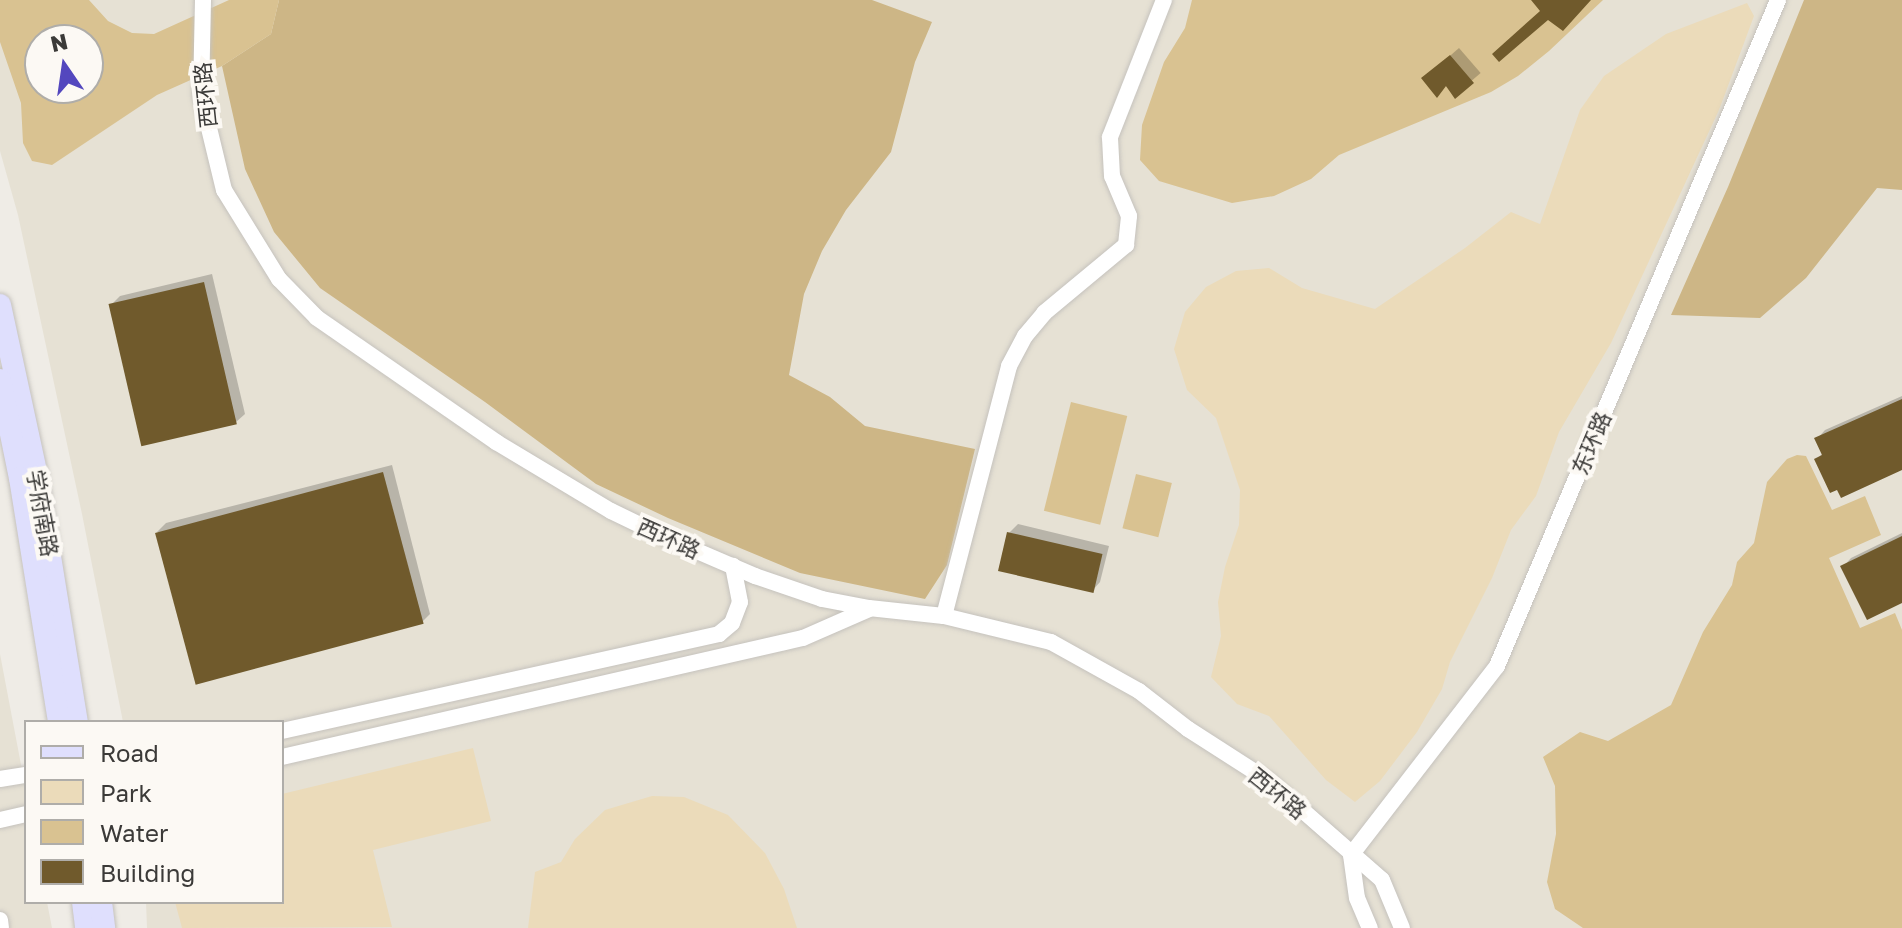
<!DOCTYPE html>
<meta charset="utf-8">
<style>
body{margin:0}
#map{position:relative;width:1902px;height:928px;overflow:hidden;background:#efece6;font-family:"Golos Text","Noto Sans SC",sans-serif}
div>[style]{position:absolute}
.built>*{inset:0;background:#e6e1d4}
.green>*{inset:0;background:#ebdbba}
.forest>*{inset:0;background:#cdb686}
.water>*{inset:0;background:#d9c291;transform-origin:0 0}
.shadow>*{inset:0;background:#0003;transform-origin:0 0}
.building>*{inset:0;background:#705a2c;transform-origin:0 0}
.roads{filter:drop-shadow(0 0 2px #c5c2bd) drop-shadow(0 0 2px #c5c2bd)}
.minor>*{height:16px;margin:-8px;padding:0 8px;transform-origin:8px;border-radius:8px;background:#fff}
.secondary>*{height:22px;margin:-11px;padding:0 11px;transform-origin:11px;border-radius:11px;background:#dfdffd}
span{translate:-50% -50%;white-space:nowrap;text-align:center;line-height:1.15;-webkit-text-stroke:8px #fcf9f4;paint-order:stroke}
.street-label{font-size:22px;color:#3b3a38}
.legend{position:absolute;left:24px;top:720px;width:260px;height:184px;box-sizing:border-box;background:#fcf9f4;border:2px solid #afada9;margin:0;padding:10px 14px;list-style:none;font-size:24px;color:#3b3a38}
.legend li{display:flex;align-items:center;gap:16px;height:40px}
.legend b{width:40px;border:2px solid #afada9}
.north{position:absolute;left:24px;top:24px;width:80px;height:80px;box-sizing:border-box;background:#fcf9f4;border:2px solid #afada9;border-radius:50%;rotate:347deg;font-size:22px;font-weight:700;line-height:32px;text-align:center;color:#3b3a38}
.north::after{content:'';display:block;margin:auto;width:28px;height:36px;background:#5347be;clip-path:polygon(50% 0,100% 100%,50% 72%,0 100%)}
</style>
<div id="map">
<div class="built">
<div style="clip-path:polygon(evenodd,0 0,1902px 0,1902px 928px,147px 928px,146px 902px,282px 902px,282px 722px,123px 722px,82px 514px,18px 215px,0 151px,0 0,40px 40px,88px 40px,88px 88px,40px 88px,40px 40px)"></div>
<div style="clip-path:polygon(0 654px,26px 791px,26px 902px,47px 902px,52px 928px,0 928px)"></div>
</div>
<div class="green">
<div style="clip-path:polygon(1747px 3px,1754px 16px,1719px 110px,1611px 343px,1559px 432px,1536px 496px,1511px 530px,1492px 578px,1450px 662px,1442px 689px,1417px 732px,1380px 781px,1355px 802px,1326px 780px,1269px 716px,1237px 704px,1211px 677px,1221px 636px,1218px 602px,1225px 567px,1239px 525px,1240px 490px,1216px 418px,1187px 390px,1174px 349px,1185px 312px,1206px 287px,1236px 271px,1269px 268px,1302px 288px,1375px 309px,1465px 248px,1511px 212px,1540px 224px,1580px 110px,1604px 76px,1666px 34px)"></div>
<div style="clip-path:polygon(473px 748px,491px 821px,373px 850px,392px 927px,182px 928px,175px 902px,282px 902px,282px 794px)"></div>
<div style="clip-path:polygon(652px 796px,684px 797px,728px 815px,765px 853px,784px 889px,797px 928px,528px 928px,535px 872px,561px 862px,575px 839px,605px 810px)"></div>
</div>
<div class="forest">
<div style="clip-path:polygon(279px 0,872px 0,932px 22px,915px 62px,891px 152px,846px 210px,822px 251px,804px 294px,789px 375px,830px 397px,865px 426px,975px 449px,947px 565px,925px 599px,800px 573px,668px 518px,596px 484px,485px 402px,320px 288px,274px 232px,245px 169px,222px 66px,271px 34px)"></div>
<div style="clip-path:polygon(1804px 0,1902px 0,1902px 190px,1877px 188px,1806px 278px,1760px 318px,1671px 315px,1728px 187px)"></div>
</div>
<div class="water">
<div style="clip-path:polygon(evenodd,0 0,89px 0,108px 21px,132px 33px,154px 34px,229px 0,279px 0,271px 34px,222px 66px,157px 95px,52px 165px,32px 161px,23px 143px,21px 103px,0 42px,0 0,40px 40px,88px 40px,88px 88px,40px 88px,40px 40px)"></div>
<div style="clip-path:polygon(1192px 0,1603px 0,1549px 51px,1518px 76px,1491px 92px,1339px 155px,1311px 179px,1274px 196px,1232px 203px,1159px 181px,1140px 160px,1142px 125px,1164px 62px,1185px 28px)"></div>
<div style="left:1071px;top:402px;width:58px;height:112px;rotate:14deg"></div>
<div style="clip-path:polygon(1797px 455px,1806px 456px,1832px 510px,1865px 496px,1881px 535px,1829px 558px,1860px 628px,1895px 613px,1902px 630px,1902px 928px,1583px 928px,1555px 909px,1547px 882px,1556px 834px,1555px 786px,1543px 757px,1580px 732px,1608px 741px,1671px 705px,1703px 632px,1732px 585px,1737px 562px,1754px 543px,1767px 482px,1787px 459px)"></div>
<div style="left:1136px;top:474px;width:37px;height:56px;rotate:14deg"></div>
</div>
<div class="shadow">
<div style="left:1459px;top:48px;width:33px;height:35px;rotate:49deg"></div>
<div style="clip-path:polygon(212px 274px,245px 414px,236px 422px,111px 305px,120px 296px)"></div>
<div style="clip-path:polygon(1902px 396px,1902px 468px,1817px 459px,1823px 453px,1817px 439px,1825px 430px)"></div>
<div style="clip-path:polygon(392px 465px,430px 614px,422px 622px,157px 532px,166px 523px)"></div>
<div style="clip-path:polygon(1018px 524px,1109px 546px,1100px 582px,1092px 591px,1009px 533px)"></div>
<div style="clip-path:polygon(1902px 533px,1902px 601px,1843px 567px,1851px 558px)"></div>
</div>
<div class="building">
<div style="clip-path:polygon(1531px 0,1591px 0,1563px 31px,1548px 20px,1499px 62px,1492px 54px,1540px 11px)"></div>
<div style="clip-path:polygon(1450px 55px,1474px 83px,1455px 99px,1446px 86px,1437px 98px,1421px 78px)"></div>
<div style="left:204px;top:282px;width:146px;height:98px;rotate:77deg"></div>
<div style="clip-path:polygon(1902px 399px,1902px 470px,1841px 498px,1837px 490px,1830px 493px,1814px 459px,1822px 455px,1814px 438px)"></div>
<div style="left:383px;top:472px;width:157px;height:236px;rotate:75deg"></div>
<div style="left:1007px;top:532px;width:98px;height:40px;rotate:13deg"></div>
<div style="clip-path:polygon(1902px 536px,1902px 603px,1867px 620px,1840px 566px)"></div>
</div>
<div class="roads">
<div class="minor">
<div style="left:203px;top:0;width:95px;rotate:91.2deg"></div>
<div style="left:201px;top:95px;width:98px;rotate:76.4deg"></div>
<div style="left:224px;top:190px;width:105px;rotate:58.3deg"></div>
<div style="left:279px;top:279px;width:54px;rotate:45.7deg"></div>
<div style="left:317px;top:318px;width:218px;rotate:34.7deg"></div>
<div style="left:496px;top:442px;width:134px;rotate:31deg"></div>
<div style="left:611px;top:511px;width:64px;rotate:25.8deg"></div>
<div style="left:669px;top:539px;width:94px;rotate:23.3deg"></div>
<div style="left:755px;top:576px;width:71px;rotate:18.9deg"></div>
<div style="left:822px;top:599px;width:48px;rotate:10.8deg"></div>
<div style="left:869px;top:608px;width:75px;rotate:6.1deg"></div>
<div style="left:944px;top:616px;width:110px;rotate:13.7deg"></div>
<div style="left:1051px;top:642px;width:101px;rotate:29.1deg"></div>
<div style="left:1139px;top:691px;width:62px;rotate:37.8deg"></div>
<div style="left:1188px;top:729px;width:96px;rotate:32.7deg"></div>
<div style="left:1269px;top:781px;width:150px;rotate:41.2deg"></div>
<div style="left:1382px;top:880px;width:52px;rotate:67.4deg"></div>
<div style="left:944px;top:616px;width:258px;rotate:-75.4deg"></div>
<div style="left:1009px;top:366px;width:34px;rotate:-62deg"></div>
<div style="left:1025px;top:336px;width:30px;rotate:-50deg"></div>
<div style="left:1044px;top:313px;width:107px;rotate:-39.7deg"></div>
<div style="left:1126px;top:245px;width:29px;rotate:-84deg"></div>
<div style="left:1129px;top:216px;width:43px;rotate:-113deg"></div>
<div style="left:1112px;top:176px;width:39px;rotate:-93deg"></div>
<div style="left:1110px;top:137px;width:147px;rotate:-68.5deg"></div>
<div style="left:282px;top:731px;width:448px;rotate:-12.5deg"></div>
<div style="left:719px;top:634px;width:17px;rotate:-40deg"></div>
<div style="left:732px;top:623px;width:22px;rotate:-69deg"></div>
<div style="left:740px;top:602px;width:37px;rotate:-101deg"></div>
<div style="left:282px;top:757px;width:534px;rotate:-12.87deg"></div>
<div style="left:803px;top:638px;width:72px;rotate:-23.7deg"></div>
<div style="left:0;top:779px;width:26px;rotate:-9deg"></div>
<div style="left:0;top:820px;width:27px;rotate:-13deg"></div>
<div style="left:1351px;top:855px;width:239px;rotate:-52.3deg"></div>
<div style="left:1497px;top:666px;width:723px;rotate:-67.12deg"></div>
<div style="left:1351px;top:855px;width:43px;rotate:82.1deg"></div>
<div style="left:1357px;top:898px;width:33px;rotate:67deg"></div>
<div style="left:0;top:920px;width:8px;rotate:83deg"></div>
</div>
<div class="secondary">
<div style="left:0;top:305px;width:175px;rotate:77.8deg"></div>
<div style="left:37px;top:476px;width:249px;rotate:80.8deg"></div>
<div style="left:0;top:380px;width:100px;rotate:78.5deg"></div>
<div style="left:20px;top:478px;width:247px;rotate:80.9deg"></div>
<div style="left:83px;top:902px;width:26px;rotate:83deg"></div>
<div style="left:101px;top:902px;width:26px;rotate:83deg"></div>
</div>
</div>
<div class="street-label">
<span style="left:205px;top:95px;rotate:-96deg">西环路</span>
<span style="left:1591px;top:443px;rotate:-67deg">东环路</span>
<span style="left:43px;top:513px;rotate:80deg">学府南路</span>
<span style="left:669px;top:538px;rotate:24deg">西环路</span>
<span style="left:1278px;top:793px;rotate:39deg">西环路</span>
</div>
<ul class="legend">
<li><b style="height:10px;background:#dfdffd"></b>Road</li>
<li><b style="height:22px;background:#ebdbba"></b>Park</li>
<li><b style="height:22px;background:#d9c291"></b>Water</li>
<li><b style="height:22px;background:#705a2c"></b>Building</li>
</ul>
<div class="north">N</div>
</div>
